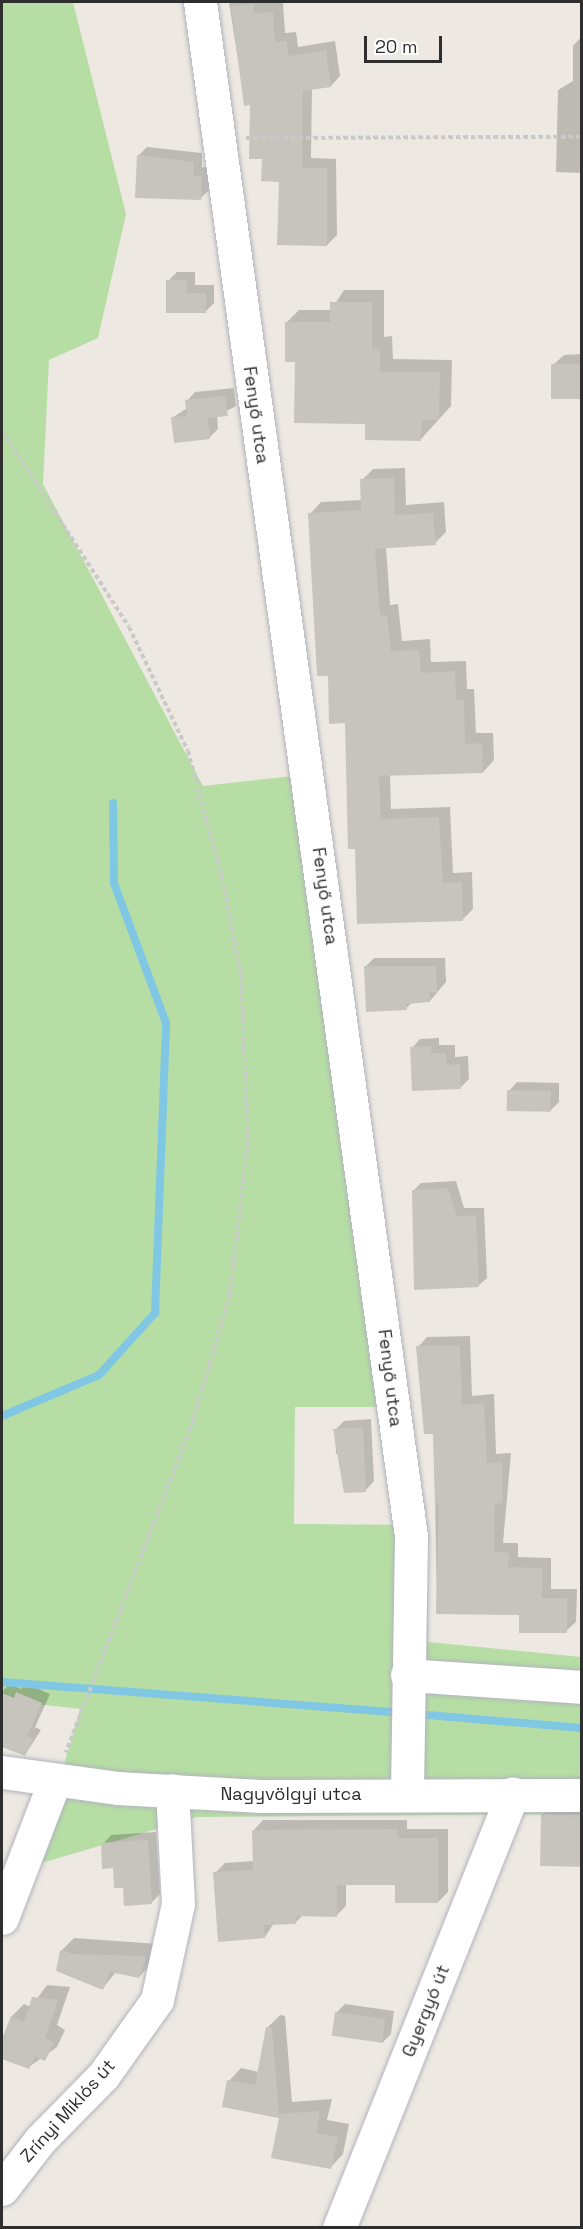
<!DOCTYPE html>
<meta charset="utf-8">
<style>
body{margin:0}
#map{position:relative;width:583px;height:2229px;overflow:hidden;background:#ede9e2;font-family:"Space Grotesk",sans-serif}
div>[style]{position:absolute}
.green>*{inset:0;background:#b6dea4}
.shadow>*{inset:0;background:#0003}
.stream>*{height:8px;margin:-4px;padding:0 4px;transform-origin:4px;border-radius:4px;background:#80c7e4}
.building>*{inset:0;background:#c7c3bd;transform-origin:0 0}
.path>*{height:4px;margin-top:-2px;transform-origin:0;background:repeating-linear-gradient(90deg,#c9c9c9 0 4.5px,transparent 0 7.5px)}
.roads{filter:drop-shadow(0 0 2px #b2b3bc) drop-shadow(0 0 2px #b2b3bc)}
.minor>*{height:33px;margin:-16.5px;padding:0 16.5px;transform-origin:16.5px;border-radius:16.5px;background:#fff}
span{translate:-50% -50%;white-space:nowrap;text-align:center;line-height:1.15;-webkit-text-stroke:4.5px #fff;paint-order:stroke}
.street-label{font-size:18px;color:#2e2e2e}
.frame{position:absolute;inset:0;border:3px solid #2e2e2e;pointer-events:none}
.scale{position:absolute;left:364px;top:36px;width:78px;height:27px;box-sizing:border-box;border:3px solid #2e2e2e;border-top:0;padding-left:8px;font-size:18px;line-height:21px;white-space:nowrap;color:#2e2e2e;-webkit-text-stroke:4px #fff;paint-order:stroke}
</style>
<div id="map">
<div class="green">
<div style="clip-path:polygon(2px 2px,73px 2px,126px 214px,98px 338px,49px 360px,43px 484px,203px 786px,320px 773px,404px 1407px,295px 1407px,294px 1524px,426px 1525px,428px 1642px,581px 1657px,581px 1814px,197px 1817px,35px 1865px,80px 1709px,2px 1700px)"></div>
</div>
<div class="shadow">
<div style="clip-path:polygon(229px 2px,283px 2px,285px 33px,296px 32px,298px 47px,335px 41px,340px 76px,331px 86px,312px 88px,311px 158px,336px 159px,337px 235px,327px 245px,263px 158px,252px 104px,245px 105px)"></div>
<div style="clip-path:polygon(581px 37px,582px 173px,556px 172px,558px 90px,573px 81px,573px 46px)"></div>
<div style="clip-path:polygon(147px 147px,202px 153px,202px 167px,210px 168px,209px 190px,201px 198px,138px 156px)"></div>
<div style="clip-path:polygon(177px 272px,195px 272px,195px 285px,214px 285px,214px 303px,205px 312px,168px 281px)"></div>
<div style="clip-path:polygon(344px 290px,384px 290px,384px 337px,392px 336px,393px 359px,452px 360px,451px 406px,421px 439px,367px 422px,296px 360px,286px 323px,299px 310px,331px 310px)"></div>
<div style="clip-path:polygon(582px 354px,582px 397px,553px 365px,564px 355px)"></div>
<div style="clip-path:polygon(234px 388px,236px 406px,217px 416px,218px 429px,209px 438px,172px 418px,187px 408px,187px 401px,195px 392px)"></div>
<div style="clip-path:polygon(405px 468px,406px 505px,444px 502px,446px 532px,435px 543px,386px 546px,390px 605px,398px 604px,402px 641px,430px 639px,431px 662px,466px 661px,467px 689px,474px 689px,476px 733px,493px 733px,494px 760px,483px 772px,390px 774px,391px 809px,450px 807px,453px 873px,472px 872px,473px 909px,462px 920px,356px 848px,347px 721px,329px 674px,310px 514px,321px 502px,362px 500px,362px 480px,373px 469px)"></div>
<div style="clip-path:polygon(374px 958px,445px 958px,446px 982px,430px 1001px,413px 1002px,406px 1008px,365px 967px)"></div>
<div style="clip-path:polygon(439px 1038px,439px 1045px,455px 1045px,455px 1057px,468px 1056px,469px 1079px,460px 1088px,412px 1048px,420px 1039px)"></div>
<div style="clip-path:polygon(517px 1082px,559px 1083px,559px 1102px,550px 1111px,509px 1091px)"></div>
<div style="clip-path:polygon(456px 1181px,464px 1208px,484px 1208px,487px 1278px,478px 1286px,413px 1191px,421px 1183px)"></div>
<div style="clip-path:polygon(470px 1336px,472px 1396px,494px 1394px,496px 1454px,511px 1453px,503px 1543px,518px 1543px,518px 1557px,551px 1558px,551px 1589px,577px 1589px,576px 1622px,566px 1631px,520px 1614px,437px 1613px,434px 1432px,418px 1347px,427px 1337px)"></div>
<div style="clip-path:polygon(371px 1419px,374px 1481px,366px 1490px,343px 1453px,336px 1454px,335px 1430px,344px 1421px)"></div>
<div style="clip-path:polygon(9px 1684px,21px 1689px,27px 1684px,50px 1694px,35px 1727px,41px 1730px,25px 1755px,2px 1745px,2px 1692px)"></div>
<div style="clip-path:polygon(551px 1806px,582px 1806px,582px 1866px,543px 1815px)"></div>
<div style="clip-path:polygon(263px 1820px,407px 1820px,407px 1829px,448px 1829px,448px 1892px,438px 1902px,397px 1883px,346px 1883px,346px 1906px,336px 1916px,303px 1915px,295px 1923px,274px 1923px,265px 1937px,215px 1873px,225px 1863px,254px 1861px,254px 1830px)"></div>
<div style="clip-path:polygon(156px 1832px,160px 1894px,151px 1903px,125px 1886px,103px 1844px,111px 1835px)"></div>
<div style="clip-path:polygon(74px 1938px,159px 1944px,151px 1964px,139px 1977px,116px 1972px,102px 1989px,61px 1951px)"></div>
<div style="clip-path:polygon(47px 1985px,70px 1987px,57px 2025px,65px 2030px,57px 2047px,29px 2067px,2px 2057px,12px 2016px,24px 2004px,31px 2007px)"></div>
<div style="clip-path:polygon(345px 2004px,394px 2011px,391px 2034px,382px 2043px,336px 2013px)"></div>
<div style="clip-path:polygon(280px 2015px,285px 2016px,292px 2102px,332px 2099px,327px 2120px,349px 2124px,343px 2154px,331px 2167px,280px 2117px,229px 2081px,241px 2068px,259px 2072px,267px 2028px)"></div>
</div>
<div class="stream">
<div style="left:2px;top:1416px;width:105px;rotate:-22.9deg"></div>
<div style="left:99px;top:1375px;width:84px;rotate:-47.9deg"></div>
<div style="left:155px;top:1313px;width:290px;rotate:-87.8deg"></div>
<div style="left:166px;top:1023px;width:149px;rotate:-110.4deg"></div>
<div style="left:114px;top:883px;width:80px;rotate:-90.7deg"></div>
<div style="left:2px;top:1682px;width:400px;rotate:4.4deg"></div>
<div style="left:416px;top:1714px;width:167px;rotate:4.8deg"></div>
</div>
<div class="building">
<div style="clip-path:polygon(254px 4px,254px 13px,273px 12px,275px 42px,287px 41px,288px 56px,326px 50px,331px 87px,303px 91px,302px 168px,327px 168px,327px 246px,277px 245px,279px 182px,261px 181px,262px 159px,249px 159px,250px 105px,244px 106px,231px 6px)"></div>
<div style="clip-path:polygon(137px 155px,194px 162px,193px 176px,202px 176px,201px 200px,135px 198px)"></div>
<div style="clip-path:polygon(166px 280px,187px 280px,187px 293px,206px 293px,206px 313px,166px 313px)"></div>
<div style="clip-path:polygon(330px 302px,372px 302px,372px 349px,380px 349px,380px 372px,440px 372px,439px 420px,422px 420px,421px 441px,365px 440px,365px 424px,294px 423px,295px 362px,285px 362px,285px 322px,330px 322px)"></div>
<div style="left:582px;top:364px;width:35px;height:31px;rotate:90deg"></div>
<div style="clip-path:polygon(225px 396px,228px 416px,208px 418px,210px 439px,174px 443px,171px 417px,187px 416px,185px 400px)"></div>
<div style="clip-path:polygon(394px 478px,395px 515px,433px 513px,436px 545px,375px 549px,380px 615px,387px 615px,391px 651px,419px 650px,421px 673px,455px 671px,456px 700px,464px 699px,465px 744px,482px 743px,483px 773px,379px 776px,381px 819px,439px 817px,443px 883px,462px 882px,463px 921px,357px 924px,355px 849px,348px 849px,345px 723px,329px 724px,328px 676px,317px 676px,308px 513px,361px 510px,360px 479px)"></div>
<div style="clip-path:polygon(364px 966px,436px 966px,437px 992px,430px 992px,430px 1002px,406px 1004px,407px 1010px,366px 1012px)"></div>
<div style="clip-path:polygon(431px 1046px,431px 1053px,446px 1053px,447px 1065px,460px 1064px,461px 1089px,412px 1091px,410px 1047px)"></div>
<div style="left:507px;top:1090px;width:44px;height:21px;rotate:1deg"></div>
<div style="clip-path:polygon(448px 1188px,457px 1216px,476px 1215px,479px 1287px,414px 1290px,412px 1190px)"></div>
<div style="clip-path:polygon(460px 1345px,462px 1405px,484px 1403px,487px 1463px,502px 1462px,503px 1503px,495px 1504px,494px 1552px,509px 1553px,508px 1567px,542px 1568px,542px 1598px,567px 1598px,567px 1633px,519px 1633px,519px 1615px,436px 1614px,439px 1505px,435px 1505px,433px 1434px,424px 1434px,416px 1346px)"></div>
<div style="clip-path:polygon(363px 1427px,366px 1492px,344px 1493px,333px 1429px)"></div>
<div style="clip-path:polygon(16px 1692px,42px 1703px,27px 1736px,33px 1739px,25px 1756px,2px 1747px,2px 1693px,14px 1698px)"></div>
<div style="left:541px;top:1814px;width:41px;height:52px;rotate:1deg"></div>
<div style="clip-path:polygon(397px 1829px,398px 1838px,438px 1838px,438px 1903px,395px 1903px,395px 1885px,337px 1885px,337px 1917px,296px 1916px,296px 1924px,264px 1925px,265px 1938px,218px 1942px,213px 1872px,253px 1870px,252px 1830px)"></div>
<div style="clip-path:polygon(148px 1840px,152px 1904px,124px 1906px,123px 1888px,114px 1888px,113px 1868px,102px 1869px,101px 1843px)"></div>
<div style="clip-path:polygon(60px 1950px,73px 1954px,147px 1956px,139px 1978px,110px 1972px,103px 1990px,56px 1971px)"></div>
<div style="clip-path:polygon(32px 1997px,58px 2000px,45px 2038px,54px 2043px,45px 2061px,35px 2057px,29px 2069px,2px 2059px,2px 2039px,11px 2016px,24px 2023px)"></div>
<div style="left:335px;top:2012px;width:51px;height:24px;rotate:8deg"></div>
<div style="clip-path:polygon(266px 2027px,272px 2028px,279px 2114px,320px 2111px,316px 2133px,338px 2137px,331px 2169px,271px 2158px,279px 2118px,222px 2107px,227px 2080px,255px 2085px)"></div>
</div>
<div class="path">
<div style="left:246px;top:138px;width:336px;rotate:-0.2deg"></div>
<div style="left:2px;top:430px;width:234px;rotate:57.2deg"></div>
<div style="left:129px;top:627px;width:137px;rotate:64.6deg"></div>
<div style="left:188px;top:751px;width:130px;rotate:74.8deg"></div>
<div style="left:222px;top:876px;width:101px;rotate:79.1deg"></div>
<div style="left:241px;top:975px;width:166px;rotate:87.6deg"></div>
<div style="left:248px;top:1141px;width:154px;rotate:96.7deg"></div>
<div style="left:230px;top:1294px;width:132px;rotate:106.2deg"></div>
<div style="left:193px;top:1421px;width:355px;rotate:111deg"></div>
</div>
<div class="roads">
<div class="minor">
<div style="left:200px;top:2px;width:1549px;rotate:82.17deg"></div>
<div style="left:411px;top:1537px;width:256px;rotate:90.9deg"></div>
<div style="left:407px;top:1675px;width:175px;rotate:3.9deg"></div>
<div style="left:2px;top:1772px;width:116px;rotate:7.9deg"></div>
<div style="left:117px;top:1788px;width:144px;rotate:3.2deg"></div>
<div style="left:261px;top:1796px;width:321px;rotate:-0.2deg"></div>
<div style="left:2px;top:1918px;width:148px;rotate:-69deg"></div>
<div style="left:2px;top:2189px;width:62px;rotate:-52.2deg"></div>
<div style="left:40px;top:2140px;width:90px;rotate:-45.5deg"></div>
<div style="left:103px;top:2076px;width:93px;rotate:-54.6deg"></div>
<div style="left:157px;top:2000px;width:98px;rotate:-77.7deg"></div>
<div style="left:178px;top:1904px;width:114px;rotate:-93deg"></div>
<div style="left:339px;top:2228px;width:468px;rotate:-68.2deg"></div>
</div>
</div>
<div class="street-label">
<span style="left:256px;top:415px;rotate:82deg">Fenyő utca</span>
<span style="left:325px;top:896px;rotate:82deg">Fenyő utca</span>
<span style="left:390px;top:1378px;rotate:83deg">Fenyő utca</span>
<span style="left:291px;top:1794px">Nagyvölgyi utca</span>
<span style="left:426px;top:2011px;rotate:-68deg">Gyergyó út</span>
<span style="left:68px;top:2111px;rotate:-48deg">Zrínyi Miklós út</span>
</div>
<div class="frame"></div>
<div class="scale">20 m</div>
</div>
